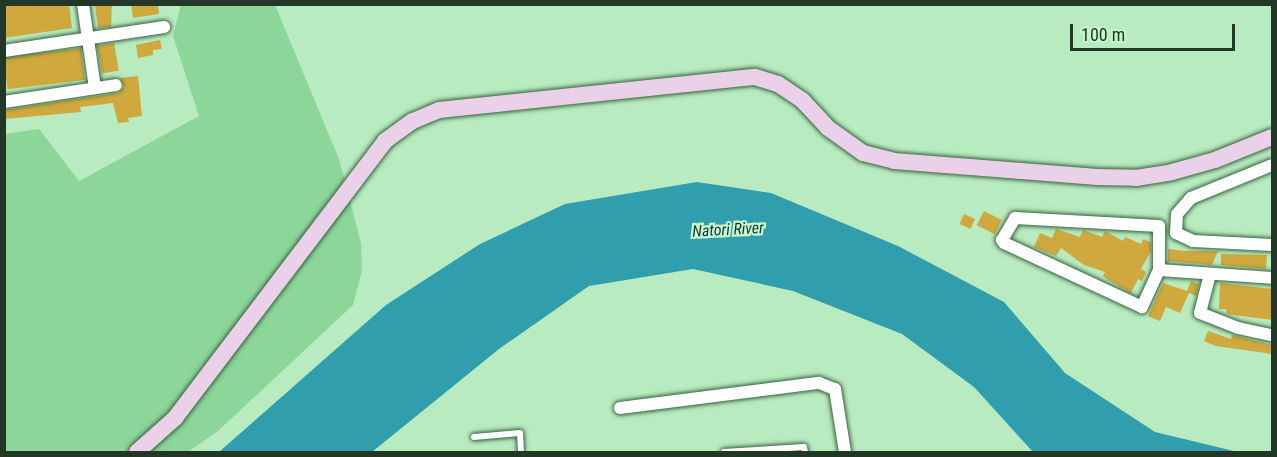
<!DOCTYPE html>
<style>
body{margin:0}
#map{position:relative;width:1277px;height:457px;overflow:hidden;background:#b9ebc0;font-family:"Roboto Condensed",sans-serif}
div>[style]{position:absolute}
.green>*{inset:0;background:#8dd699}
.water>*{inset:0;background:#309ead}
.building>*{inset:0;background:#cfa93d;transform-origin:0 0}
.roads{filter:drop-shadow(0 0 2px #36633e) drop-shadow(0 0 2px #36633e)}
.lane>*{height:6px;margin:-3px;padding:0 3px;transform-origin:3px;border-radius:3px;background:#fff}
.street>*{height:12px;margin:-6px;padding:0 6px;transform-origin:6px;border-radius:6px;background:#fff}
.secondary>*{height:16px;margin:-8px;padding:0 8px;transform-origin:8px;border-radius:8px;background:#ebd0ea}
span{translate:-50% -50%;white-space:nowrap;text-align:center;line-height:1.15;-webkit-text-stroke:4.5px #c6f8cd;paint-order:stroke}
.water-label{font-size:16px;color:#14353a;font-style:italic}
.frame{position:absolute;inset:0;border:6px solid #233726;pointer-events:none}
.scale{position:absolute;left:1070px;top:24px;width:165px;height:27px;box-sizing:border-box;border:3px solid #233726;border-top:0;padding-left:8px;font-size:18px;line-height:21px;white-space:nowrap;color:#233726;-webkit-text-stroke:4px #c6f8cd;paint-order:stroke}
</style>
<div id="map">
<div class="green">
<div style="clip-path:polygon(181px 5px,275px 5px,339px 159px,361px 243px,362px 271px,353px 305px,218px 431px,188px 452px,5px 452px,4px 134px,39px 129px,79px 181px,199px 116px,173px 36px)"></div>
</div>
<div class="water">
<div style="clip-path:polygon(697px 182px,771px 193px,898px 246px,1004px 302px,1065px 373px,1155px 432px,1238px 452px,1033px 452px,974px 387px,902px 334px,793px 291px,693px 269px,589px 286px,499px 349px,372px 452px,219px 452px,386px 305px,480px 244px,565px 204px)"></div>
</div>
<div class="building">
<div style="clip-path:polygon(69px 4px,72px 28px,4px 38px,4px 5px)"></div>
<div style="clip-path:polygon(95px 4px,112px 4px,111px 27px,98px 28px)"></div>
<div style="clip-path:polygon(131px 4px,158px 4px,159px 14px,133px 18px)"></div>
<div style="clip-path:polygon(160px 40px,162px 49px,153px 50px,153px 55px,138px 58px,136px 45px)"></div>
<div style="left:114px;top:43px;width:28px;height:17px;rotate:80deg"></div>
<div style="left:81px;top:48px;width:32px;height:78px;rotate:83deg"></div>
<div style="clip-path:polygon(138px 76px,142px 116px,128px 118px,129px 122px,118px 123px,113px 103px,80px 107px,81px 112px,5px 119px,4px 110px,118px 93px,124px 87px,120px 78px)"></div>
<div style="left:984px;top:211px;width:20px;height:16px;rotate:27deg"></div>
<div style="left:964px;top:214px;width:12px;height:11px;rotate:24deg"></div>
<div style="clip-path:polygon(1056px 229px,1080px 237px,1083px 230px,1102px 237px,1105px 231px,1123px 241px,1125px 237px,1141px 244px,1143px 239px,1151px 242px,1151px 251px,1141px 269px,1146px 272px,1142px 281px,1138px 279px,1131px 293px,1108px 280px,1103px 276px,1105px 272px,1084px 265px,1061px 248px,1056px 256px,1034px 247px,1040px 233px,1052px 238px)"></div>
<div style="clip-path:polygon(1168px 249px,1186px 251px,1218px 251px,1212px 265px,1202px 264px,1168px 261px)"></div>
<div style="clip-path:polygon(1221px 254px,1267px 255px,1266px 269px,1221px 265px)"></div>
<div style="clip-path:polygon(1191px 281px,1199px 284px,1196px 296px,1189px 293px,1180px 313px,1166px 307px,1160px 321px,1148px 316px,1163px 283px,1187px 291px)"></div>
<div style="clip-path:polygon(1220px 283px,1272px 289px,1272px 320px,1227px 314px,1226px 309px,1219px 309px)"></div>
<div style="clip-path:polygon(1208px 331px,1231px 339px,1232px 335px,1272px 345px,1272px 354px,1216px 346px,1204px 341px)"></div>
</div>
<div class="roads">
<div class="lane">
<div style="left:474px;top:437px;width:46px;rotate:-5deg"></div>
<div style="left:520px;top:433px;width:19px;rotate:87deg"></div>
<div style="left:724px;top:452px;width:80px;rotate:-3.6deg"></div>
<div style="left:804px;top:447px;width:5px;rotate:79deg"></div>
</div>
<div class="street">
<div style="left:83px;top:4px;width:85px;rotate:81.9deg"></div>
<div style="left:4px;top:51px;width:162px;rotate:-8.5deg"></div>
<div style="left:4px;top:102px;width:113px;rotate:-8.6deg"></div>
<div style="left:1272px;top:165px;width:87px;rotate:157.8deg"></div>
<div style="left:1191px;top:198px;width:21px;rotate:131deg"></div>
<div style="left:1177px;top:214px;width:19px;rotate:93deg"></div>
<div style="left:1176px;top:233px;width:19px;rotate:25deg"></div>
<div style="left:1193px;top:241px;width:79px;rotate:2.9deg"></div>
<div style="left:1015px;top:218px;width:144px;rotate:3.2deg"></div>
<div style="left:1159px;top:226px;width:44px;rotate:90deg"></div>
<div style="left:1159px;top:270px;width:41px;rotate:114.7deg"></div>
<div style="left:1142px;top:307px;width:152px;rotate:-155.1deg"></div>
<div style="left:1004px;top:243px;width:4px;rotate:-124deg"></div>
<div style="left:1002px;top:240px;width:26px;rotate:-59deg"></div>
<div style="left:1159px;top:270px;width:113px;rotate:4deg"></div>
<div style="left:1210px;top:274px;width:40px;rotate:104.4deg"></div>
<div style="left:1200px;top:313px;width:41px;rotate:21.5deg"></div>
<div style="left:1238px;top:328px;width:35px;rotate:12deg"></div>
<div style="left:620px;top:408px;width:201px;rotate:-7.2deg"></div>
<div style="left:819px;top:383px;width:17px;rotate:21deg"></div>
<div style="left:835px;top:389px;width:64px;rotate:81deg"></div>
</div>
<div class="secondary">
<div style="left:137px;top:452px;width:51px;rotate:-41.8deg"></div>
<div style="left:175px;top:418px;width:348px;rotate:-52.8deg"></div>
<div style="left:385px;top:141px;width:34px;rotate:-36deg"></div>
<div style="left:413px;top:121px;width:28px;rotate:-23deg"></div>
<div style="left:439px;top:110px;width:318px;rotate:-6deg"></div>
<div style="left:755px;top:77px;width:24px;rotate:17deg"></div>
<div style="left:778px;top:84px;width:29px;rotate:34deg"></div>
<div style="left:802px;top:100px;width:38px;rotate:47deg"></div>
<div style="left:828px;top:128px;width:43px;rotate:35.5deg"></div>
<div style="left:863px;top:153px;width:32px;rotate:14deg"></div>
<div style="left:894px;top:161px;width:204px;rotate:4.5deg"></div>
<div style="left:1097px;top:177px;width:39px;rotate:1deg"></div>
<div style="left:1136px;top:178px;width:36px;rotate:-9deg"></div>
<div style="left:1172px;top:172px;width:45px;rotate:-15.6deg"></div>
<div style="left:1215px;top:160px;width:61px;rotate:-22deg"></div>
</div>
</div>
<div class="water-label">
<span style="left:728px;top:230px;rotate:-3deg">Natori River</span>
</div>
<div class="frame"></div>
<div class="scale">100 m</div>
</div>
